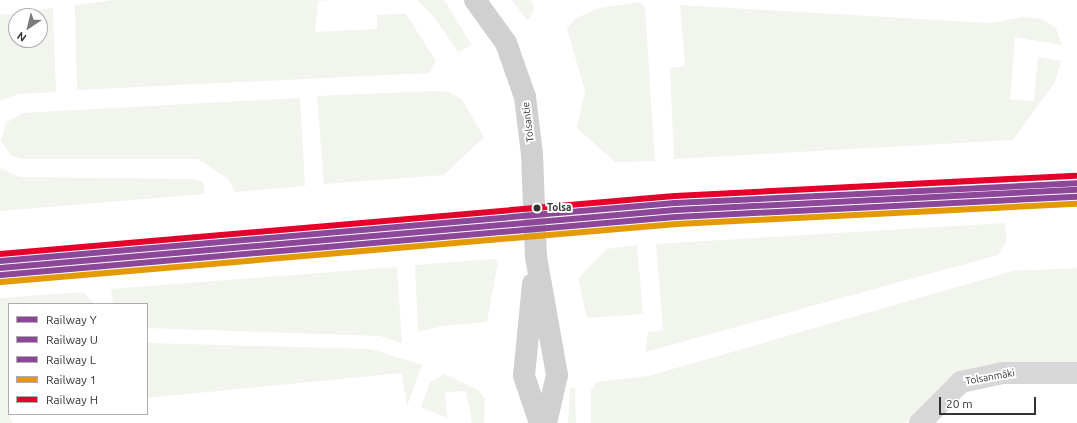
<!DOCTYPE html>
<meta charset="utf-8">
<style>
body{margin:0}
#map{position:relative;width:1077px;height:423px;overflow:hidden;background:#fff;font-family:Ubuntu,sans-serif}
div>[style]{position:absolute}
.green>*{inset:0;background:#f1f5ed}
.street>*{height:22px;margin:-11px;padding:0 11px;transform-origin:11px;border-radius:11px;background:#d7d7d7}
.secondary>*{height:22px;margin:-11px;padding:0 11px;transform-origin:11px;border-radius:11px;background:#d0d0d0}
.rail-1>*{height:6px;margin:-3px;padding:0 3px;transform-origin:3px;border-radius:3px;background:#8c4799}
.rail-2>*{height:6px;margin:-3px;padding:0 3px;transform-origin:3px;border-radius:3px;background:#8c4799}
.rail-3>*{height:6px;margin:-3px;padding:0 3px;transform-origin:3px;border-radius:3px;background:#8c4799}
.rail-4>*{height:6px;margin:-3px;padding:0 3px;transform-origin:3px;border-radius:3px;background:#e39a05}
.rail-5>*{height:6px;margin:-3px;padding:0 3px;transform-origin:3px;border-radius:3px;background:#e4002b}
.dots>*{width:11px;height:11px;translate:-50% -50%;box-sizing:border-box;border:2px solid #fff;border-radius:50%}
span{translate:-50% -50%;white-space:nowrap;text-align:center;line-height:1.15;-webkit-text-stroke:4px #fff;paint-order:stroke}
.street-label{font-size:10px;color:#333}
.stop-label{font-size:10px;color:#333;font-weight:700}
.left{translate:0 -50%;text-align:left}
.legend{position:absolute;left:8px;top:303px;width:140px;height:112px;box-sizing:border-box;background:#fff;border:1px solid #adadad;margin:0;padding:5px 7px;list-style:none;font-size:12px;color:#333}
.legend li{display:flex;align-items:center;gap:8px;height:20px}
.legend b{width:20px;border:1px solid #adadad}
.north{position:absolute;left:8px;top:8px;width:40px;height:40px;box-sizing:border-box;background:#fff;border:1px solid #adadad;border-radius:50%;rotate:215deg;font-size:11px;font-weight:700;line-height:16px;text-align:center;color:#333}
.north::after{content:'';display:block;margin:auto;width:14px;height:18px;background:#7a7a7a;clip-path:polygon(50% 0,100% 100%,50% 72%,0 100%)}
.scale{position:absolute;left:939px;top:397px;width:97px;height:18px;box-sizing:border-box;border:2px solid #333;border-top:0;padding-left:5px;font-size:12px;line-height:14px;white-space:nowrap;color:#333;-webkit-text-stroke:3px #fff;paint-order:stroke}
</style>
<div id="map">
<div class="green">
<div style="clip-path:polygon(113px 0,332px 0,318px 1px,315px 32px,377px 29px,377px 15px,406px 14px,436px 61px,429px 73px,77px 90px,75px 5px)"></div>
<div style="clip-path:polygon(417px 0,444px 0,472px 45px,458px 52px,434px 17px)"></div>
<div style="clip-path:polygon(512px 0,531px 0,534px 8px,531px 16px,527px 20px)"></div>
<div style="clip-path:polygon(640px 2px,645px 7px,655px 161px,615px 162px,577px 128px,585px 91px,567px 29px,576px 18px,600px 8px)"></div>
<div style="clip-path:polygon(680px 5px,989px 23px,1023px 17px,1042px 19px,1056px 28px,1062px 45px,1015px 37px,1010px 99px,1034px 101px,1038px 57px,1061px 61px,1055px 82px,1013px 140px,674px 159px,670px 68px,685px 66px)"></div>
<div style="clip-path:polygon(evenodd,53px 8px,56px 92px,18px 94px,0 101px,0 15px,53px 8px,16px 16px,40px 16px,40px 40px,16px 40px,16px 16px)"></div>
<div style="clip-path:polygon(435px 91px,450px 92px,462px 100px,484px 137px,444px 175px,324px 184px,317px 96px)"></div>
<div style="clip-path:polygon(300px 98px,305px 186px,235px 192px,228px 179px,198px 159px,23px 159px,10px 155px,1px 140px,6px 123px,22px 113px)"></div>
<div style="clip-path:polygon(0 168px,19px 177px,194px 179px,203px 182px,205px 194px,0 211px)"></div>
<div style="clip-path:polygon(1005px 223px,1007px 240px,998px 255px,645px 352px,648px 332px,663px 330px,656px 244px)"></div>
<div style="clip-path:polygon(637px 245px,643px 314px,587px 318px,578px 278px,607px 249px)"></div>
<div style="clip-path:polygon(494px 259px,498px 262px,487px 322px,443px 326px,418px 332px,415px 265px)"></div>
<div style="clip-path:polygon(397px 267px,402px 343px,380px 336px,147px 328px,147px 304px,113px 304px,111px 289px)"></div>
<div style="clip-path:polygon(1077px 268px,1077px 367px,938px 390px,905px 423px,591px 423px,591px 390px,597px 382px,648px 376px,1013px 271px)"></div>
<div style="clip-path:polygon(83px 292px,95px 304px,9px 304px,9px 414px,12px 423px,0 423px,0 298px)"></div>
<div style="clip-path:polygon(147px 343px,371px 349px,422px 365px,407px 406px,402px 373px,147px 398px)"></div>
<div style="clip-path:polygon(444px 374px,478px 390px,485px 399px,484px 423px,472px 423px,466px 391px,445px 392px,447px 418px,421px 407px,430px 383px)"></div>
<div style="clip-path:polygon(570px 388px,575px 388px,576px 423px,568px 423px)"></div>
</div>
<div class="street">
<div style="left:920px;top:423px;width:58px;rotate:-45deg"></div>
<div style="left:961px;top:382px;width:43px;rotate:-12.1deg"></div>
<div style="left:1003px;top:373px;width:74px"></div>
</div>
<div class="secondary">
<div style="left:475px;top:0;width:53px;rotate:54.2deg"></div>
<div style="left:506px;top:43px;width:57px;rotate:70.6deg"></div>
<div style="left:525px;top:97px;width:57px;rotate:83deg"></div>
<div style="left:532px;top:154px;width:103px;rotate:87.8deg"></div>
<div style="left:536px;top:257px;width:120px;rotate:79.9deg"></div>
<div style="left:557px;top:375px;width:49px;rotate:102.9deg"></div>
<div style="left:533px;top:284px;width:92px;rotate:95.6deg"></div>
<div style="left:524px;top:376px;width:50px;rotate:71.2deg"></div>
</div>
<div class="rail-1">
<div style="left:0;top:268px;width:678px;rotate:-4.9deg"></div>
<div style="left:676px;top:210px;width:401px;rotate:-2.9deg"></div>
</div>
<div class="rail-2">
<div style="left:1px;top:275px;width:677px;rotate:-4.91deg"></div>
<div style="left:676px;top:217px;width:401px;rotate:-2.9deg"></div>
</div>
<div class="rail-3">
<div style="left:0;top:261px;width:677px;rotate:-4.91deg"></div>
<div style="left:675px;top:203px;width:402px;rotate:-2.8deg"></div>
</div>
<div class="rail-4">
<div style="left:1px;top:282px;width:678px;rotate:-4.9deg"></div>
<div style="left:677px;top:224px;width:400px;rotate:-2.9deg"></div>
</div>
<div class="rail-5">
<div style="left:0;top:254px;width:677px;rotate:-4.91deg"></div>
<div style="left:675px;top:196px;width:401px;rotate:-2.9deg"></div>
</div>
<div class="dots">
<div style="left:537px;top:208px;background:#333"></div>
</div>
<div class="street-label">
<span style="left:528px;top:122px;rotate:-97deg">Tolsantie</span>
<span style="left:990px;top:377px;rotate:-10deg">Tolsanmäki</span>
</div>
<div class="stop-label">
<span class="left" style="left:547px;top:208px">Tolsa</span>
</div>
<ul class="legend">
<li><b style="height:5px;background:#8c4799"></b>Railway Y</li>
<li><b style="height:5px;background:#8c4799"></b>Railway U</li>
<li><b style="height:5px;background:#8c4799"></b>Railway L</li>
<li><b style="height:5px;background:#e39a05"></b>Railway 1</li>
<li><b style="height:5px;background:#e4002b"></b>Railway H</li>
</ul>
<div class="north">N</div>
<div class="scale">20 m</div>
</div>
